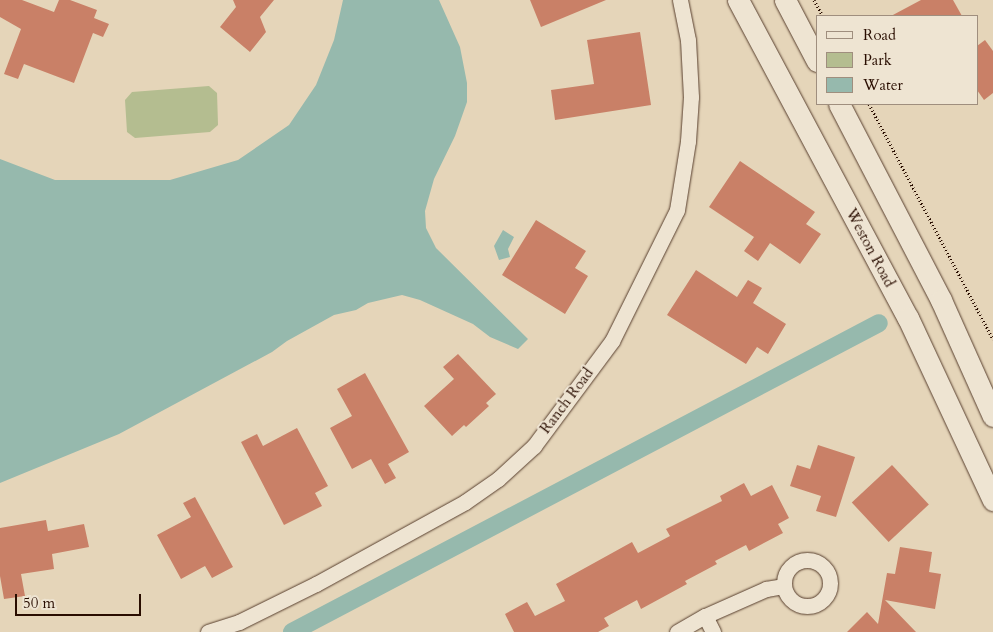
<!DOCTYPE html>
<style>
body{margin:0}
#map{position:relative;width:993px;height:632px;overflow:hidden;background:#e5d5b9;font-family:Cardo,serif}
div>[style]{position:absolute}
.green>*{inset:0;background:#b4bd90}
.water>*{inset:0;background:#96b9ad}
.canal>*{height:18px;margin:-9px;padding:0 9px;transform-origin:9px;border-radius:9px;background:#96b9ad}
.building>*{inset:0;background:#c98067;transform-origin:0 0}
.path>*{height:3px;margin-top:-1.5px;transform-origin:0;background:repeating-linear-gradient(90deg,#290d00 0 1px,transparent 0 3.5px)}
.roads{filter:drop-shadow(0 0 1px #583f2e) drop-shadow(0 0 1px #583f2e)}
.street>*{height:15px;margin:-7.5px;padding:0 7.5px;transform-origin:7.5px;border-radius:7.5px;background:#eee4d2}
.street>.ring{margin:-7.5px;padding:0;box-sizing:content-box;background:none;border:15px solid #eee4d2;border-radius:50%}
.secondary>*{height:21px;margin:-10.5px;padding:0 10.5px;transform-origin:10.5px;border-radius:10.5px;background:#eee4d2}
span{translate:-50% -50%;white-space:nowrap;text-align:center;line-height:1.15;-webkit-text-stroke:4px #eee4d2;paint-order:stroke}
.street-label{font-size:15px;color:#290d00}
.legend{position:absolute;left:816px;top:15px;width:162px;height:90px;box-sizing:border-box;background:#eee4d2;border:1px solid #9f8e7e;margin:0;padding:6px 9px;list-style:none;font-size:15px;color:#290d00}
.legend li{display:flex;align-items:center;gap:10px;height:25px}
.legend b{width:25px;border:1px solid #9f8e7e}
.scale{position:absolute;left:15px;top:594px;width:126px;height:22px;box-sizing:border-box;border:2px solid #290d00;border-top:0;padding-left:6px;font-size:15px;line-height:18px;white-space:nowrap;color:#290d00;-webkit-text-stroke:4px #eee4d2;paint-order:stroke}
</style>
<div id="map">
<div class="green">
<div style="clip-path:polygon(209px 86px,217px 93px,218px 125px,210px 132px,135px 138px,127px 132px,125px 100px,132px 92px)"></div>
</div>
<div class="water">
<div style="clip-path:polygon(343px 0,439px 0,460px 47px,467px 83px,467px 102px,455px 136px,434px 179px,425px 211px,426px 228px,436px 248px,528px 339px,518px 349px,490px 337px,473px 324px,420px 300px,402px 295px,368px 303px,356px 310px,334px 315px,287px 341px,272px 352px,119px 434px,0 483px,0 159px,55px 180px,170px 180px,238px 160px,289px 125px,316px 85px,334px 40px)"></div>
<div style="clip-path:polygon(503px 230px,514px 237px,508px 249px,510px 257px,499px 260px,494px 246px)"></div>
</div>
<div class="canal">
<div style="left:292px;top:632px;width:663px;rotate:-27.76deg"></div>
</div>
<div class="building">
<div style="clip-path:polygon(0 0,22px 0,54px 12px,59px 0,70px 0,97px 10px,94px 18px,109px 24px,103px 37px,93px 33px,74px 83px,24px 64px,18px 79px,4px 74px,21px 29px,0 17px)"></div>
<div style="clip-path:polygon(233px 0,274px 0,260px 17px,266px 32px,250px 52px,220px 27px,236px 7px)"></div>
<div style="clip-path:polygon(530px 0,606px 0,541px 27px)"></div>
<div style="clip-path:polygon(921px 0,953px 0,962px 16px,891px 16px)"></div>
<div style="clip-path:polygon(640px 32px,651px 105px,555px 120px,551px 90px,594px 84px,587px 40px)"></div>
<div style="clip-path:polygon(985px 40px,993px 51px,993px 93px,984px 100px,977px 90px,977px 46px)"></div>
<div style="clip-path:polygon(740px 161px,815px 212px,806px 224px,821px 234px,800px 264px,770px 243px,758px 261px,744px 251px,754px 237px,709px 207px)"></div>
<div style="clip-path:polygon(536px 220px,586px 251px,575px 268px,588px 276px,565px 314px,502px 275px)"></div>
<div style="clip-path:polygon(696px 270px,737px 297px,748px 280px,762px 288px,753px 303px,786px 324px,768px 354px,757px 347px,746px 364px,667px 315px)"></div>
<div style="clip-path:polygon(458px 354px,496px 394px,486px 403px,489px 406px,466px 427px,464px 425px,452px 436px,424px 406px,454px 379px,443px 367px)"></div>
<div style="clip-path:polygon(365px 373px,409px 452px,388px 464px,396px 478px,385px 484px,371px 459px,352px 469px,330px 428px,352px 416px,337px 389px)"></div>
<div style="clip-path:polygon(297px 428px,328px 486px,315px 493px,322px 506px,284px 525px,241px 442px,257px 434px,263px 446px)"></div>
<div style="clip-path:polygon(818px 445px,855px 457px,836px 517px,816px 511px,821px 496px,790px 486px,797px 465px,810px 469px)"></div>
<div style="left:892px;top:465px;width:54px;height:55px;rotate:47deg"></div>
<div style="clip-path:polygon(744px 483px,751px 496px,772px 485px,789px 518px,778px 524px,783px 533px,749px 551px,746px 545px,715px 561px,717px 564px,685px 581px,687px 584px,641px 609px,637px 600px,604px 618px,609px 626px,598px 632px,514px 632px,505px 614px,527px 602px,535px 616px,565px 601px,556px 584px,632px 542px,638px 553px,670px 536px,666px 529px,722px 501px,720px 496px)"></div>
<div style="clip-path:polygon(195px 497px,233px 567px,212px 578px,205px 566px,181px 579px,157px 535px,191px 517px,183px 503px)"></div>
<div style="clip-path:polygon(46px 520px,48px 531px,84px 524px,89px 547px,52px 554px,54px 569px,21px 574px,25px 596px,4px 599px,0 576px,0 528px)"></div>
<div style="clip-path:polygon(900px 547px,932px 552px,929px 572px,941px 574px,935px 609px,885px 600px,916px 632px,847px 632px,867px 612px,878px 624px,887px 573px,895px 574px)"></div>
</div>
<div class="path">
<div style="left:814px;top:0;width:18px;rotate:61deg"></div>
<div style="left:869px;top:104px;width:266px;rotate:62.2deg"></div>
</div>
<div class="roads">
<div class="street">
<div class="ring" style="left:784px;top:560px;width:31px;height:31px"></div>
<div style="left:705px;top:616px;width:18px;rotate:63deg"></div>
<div style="left:208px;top:632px;width:33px;rotate:-18deg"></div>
<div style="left:239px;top:622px;width:86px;rotate:-26.3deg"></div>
<div style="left:316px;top:584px;width:170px;rotate:-28.8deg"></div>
<div style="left:465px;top:502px;width:40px;rotate:-34.9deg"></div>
<div style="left:498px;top:479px;width:49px;rotate:-42.5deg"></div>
<div style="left:534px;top:446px;width:131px;rotate:-53.4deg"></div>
<div style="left:612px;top:341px;width:146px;rotate:-63.6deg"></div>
<div style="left:677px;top:210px;width:70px;rotate:-80.9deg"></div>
<div style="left:688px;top:141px;width:44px;rotate:-86.1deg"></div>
<div style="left:691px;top:97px;width:57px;rotate:-93deg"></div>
<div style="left:688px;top:40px;width:41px;rotate:-101.3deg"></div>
<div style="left:677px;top:632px;width:32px;rotate:-30deg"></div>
<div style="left:705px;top:616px;width:67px;rotate:-23.9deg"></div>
<div style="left:766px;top:589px;width:17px;rotate:-10deg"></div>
</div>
<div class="secondary">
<div style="left:738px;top:0;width:361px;rotate:61.9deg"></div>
<div style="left:908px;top:318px;width:201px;rotate:65deg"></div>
<div style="left:785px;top:0;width:69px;rotate:62.3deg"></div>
<div style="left:839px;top:104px;width:221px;rotate:62.5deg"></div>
<div style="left:941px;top:300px;width:127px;rotate:65.9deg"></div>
</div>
</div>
<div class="street-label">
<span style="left:870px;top:248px;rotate:62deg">Weston Road</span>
<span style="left:567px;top:401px;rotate:-53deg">Ranch Road</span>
</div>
<ul class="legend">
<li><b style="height:6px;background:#eee4d2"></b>Road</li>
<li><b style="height:14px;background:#b4bd90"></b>Park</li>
<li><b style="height:14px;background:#96b9ad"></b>Water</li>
</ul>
<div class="scale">50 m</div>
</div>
